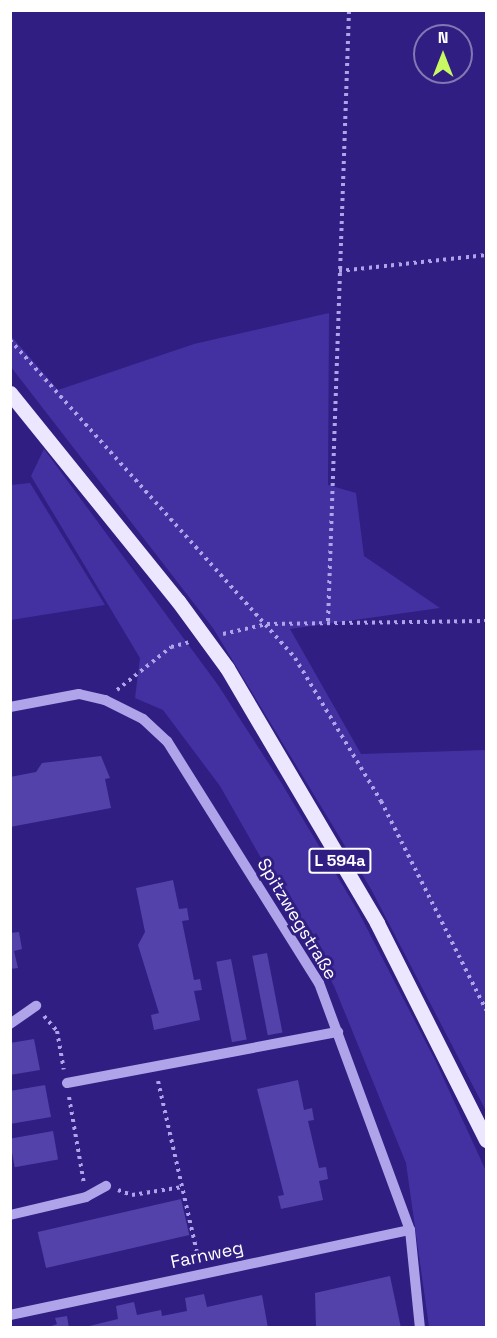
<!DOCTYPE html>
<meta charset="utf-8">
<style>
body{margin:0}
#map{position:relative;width:497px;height:1338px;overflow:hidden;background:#301e82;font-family:"Space Grotesk",sans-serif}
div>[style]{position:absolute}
.green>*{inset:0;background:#4331a1}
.building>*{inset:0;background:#5342aa;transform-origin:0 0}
.path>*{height:4px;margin-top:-2px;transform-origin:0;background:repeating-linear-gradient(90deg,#afa4e9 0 3px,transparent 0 7.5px)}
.minor>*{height:10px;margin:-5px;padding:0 5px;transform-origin:5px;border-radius:5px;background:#afa4e9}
.major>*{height:15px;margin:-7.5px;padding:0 7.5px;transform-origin:7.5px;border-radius:7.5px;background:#ece7fe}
.major-bridge>*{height:15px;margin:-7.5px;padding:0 7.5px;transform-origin:7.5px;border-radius:7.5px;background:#ece7fe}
span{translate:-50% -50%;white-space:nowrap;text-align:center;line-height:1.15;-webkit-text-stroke:6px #301e82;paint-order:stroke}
.shield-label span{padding:2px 4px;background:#301e82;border:2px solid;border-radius:4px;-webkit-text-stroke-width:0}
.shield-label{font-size:16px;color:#fff;font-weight:700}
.street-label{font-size:18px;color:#fff}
.frame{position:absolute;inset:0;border:12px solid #fff;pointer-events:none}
.north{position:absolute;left:413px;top:24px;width:60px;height:60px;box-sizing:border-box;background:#301e82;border:2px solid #8378b4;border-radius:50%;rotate:0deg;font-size:16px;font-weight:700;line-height:24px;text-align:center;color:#fff}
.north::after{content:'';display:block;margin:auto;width:21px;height:27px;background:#c8f962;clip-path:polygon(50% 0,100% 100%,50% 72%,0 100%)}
</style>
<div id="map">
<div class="green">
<div style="clip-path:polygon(329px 313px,328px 485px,356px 493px,364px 556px,440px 608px,290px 629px,361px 754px,486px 750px,486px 1111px,371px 889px,213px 628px,11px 367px,11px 336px,58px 390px,194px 344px)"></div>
<div style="clip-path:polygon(44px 449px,218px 685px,282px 784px,358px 911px,436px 1062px,486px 1171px,486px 1327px,429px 1327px,406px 1163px,334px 986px,220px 786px,163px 710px,135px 698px,140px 658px,31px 476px)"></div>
<div style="clip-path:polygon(30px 483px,105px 605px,11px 620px,11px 485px)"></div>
</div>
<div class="building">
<div style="clip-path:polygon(101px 756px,110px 778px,105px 779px,111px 808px,10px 827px,10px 777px,36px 772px,42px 763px)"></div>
<div style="clip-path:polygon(173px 880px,179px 909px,187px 908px,189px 920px,182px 921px,194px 980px,200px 979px,202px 990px,194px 991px,200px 1020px,154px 1030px,151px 1015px,159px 1013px,138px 945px,145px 932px,136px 888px)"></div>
<div style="clip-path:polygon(19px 932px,22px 949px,14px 951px,18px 968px,10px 969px,10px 933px)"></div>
<div style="left:267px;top:953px;width:81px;height:15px;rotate:79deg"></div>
<div style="left:231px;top:959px;width:82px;height:15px;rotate:79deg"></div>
<div style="clip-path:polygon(34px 1039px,40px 1070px,10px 1075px,10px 1043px)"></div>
<div style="clip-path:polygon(298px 1080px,304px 1110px,312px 1108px,314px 1120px,308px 1121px,319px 1168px,326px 1167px,328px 1179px,319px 1181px,323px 1200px,281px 1209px,278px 1196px,284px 1195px,257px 1089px)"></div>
<div style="clip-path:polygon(45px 1085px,51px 1117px,10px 1124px,10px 1091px)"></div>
<div style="left:53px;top:1131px;width:29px;height:44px;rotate:80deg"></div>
<div style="left:181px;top:1199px;width:37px;height:147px;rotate:77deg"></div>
<div style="clip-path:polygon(390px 1276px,401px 1328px,316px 1328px,315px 1293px)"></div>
<div style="clip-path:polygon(204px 1294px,207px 1307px,262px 1295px,268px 1328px,81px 1328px,118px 1319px,116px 1306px,134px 1302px,137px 1315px,161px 1310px,162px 1316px,187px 1311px,185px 1298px)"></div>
<div style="clip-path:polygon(67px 1316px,69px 1328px,46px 1328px,57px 1324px,55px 1318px)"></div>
</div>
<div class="path">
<div style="left:339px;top:271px;width:148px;rotate:-6.2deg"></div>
<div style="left:10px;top:340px;width:427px;rotate:48.1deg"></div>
<div style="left:295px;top:658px;width:167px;rotate:59deg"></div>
<div style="left:381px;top:801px;width:234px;rotate:63.3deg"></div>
<div style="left:328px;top:621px;width:611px;rotate:-88.03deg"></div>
<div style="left:223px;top:634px;width:45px;rotate:-12.8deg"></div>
<div style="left:267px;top:624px;width:219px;rotate:-0.8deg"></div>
<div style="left:117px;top:690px;width:69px;rotate:-38.5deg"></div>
<div style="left:171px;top:647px;width:20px;rotate:-15deg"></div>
<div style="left:44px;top:1016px;width:20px;rotate:49deg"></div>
<div style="left:57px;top:1031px;width:39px;rotate:80deg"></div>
<div style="left:158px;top:1081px;width:185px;rotate:77.2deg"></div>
<div style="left:69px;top:1097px;width:88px;rotate:80.2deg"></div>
<div style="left:118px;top:1190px;width:15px;rotate:20deg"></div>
<div style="left:132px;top:1195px;width:51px;rotate:-9.1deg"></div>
</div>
<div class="minor">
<div style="left:10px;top:707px;width:70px;rotate:-10.7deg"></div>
<div style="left:79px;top:694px;width:27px;rotate:13deg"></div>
<div style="left:105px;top:700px;width:42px;rotate:26.6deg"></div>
<div style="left:143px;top:719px;width:33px;rotate:43deg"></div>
<div style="left:167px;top:741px;width:286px;rotate:57.9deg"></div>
<div style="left:319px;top:983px;width:263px;rotate:69.8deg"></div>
<div style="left:410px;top:1230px;width:99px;rotate:84.2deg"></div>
<div style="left:10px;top:1024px;width:32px;rotate:-35deg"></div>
<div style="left:67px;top:1083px;width:276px;rotate:-10.7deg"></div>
<div style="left:10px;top:1215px;width:78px;rotate:-13.3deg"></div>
<div style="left:86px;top:1197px;width:23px;rotate:-29deg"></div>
<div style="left:10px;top:1315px;width:409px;rotate:-12deg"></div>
</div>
<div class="major">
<div style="left:10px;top:393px;width:267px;rotate:51.1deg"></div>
<div style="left:227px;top:668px;width:296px;rotate:59.5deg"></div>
<div style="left:377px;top:923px;width:243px;rotate:63.3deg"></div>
</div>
<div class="major-bridge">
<div style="left:178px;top:601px;width:83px;rotate:53.8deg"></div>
</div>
<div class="shield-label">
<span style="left:340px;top:861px">L 594a</span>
</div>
<div class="street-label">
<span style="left:297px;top:919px;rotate:59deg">Spitzwegstraße</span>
<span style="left:207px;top:1255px;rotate:-12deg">Farnweg</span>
</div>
<div class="frame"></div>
<div class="north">N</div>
</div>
